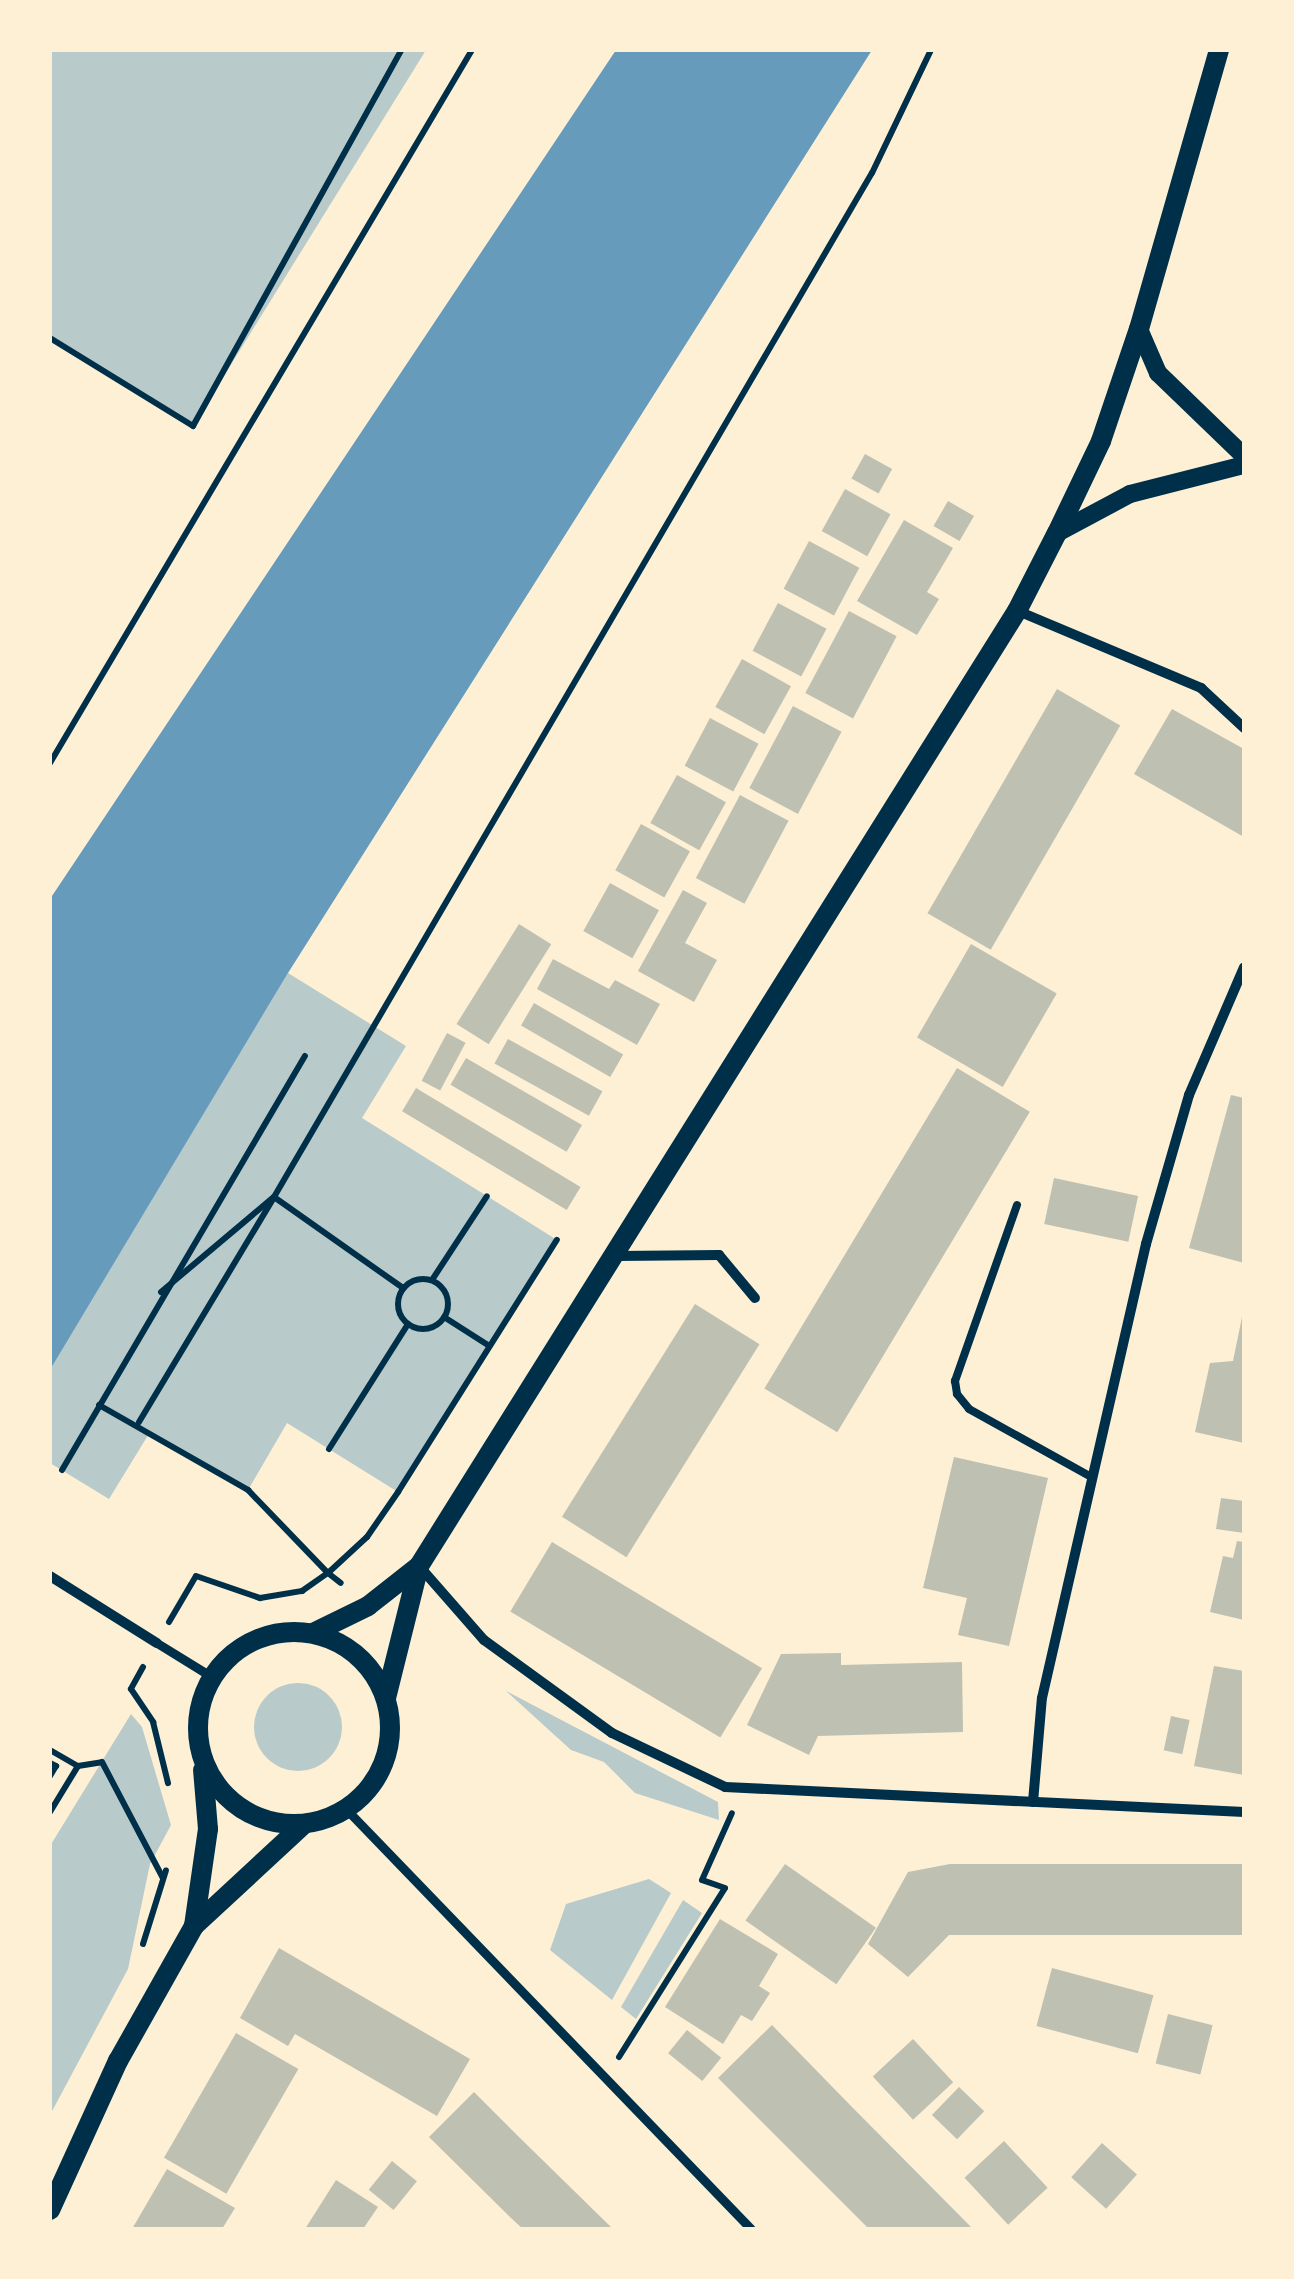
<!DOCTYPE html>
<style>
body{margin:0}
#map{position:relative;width:1294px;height:2279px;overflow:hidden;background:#fdf0d5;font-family:Inter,sans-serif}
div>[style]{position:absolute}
.green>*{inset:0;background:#b9caca}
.round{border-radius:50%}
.water>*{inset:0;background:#669bbc}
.building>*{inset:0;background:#bec0b2;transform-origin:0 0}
.path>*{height:6px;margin:-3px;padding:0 3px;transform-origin:3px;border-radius:3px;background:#003049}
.path>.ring{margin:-3px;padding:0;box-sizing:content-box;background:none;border:6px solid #003049;border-radius:50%}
.service>*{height:8px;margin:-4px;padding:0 4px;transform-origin:4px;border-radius:4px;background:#003049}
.pedestrian>*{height:9px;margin:-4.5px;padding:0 4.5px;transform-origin:4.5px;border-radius:4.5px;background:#003049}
.minor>*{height:10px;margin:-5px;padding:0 5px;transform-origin:5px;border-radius:5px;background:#003049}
.tertiary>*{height:18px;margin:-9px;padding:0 9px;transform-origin:9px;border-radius:9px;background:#003049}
.secondary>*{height:20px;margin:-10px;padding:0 10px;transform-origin:10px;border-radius:10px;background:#003049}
.secondary>.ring{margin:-10px;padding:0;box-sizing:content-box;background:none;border:20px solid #003049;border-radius:50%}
span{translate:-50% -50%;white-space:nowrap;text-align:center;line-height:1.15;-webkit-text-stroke:9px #fdf0d5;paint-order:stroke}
.frame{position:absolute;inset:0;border:52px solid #fdf0d5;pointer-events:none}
</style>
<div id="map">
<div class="green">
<div style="clip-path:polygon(50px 50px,426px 50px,193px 426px,50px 338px)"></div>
<div style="clip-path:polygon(288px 973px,406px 1046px,362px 1118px,557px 1240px,398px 1492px,287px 1423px,248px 1490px,150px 1432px,109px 1499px,50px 1463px,50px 1370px)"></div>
<div class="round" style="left:254px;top:1683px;width:88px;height:88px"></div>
<div style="clip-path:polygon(506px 1691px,718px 1802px,719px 1820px,635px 1793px,604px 1762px,571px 1750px)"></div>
<div style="clip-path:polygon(131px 1714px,142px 1727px,171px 1825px,150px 1864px,128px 1969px,50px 2115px,50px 1846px)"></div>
<div style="clip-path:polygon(649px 1879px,671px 1893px,612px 2000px,550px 1950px,566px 1904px)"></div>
<div style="clip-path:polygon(683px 1900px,702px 1913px,636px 2019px,621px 2007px)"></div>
</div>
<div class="water">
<div style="clip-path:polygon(616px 50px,872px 50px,288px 973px,50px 1370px,50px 899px)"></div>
</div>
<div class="building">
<div style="left:865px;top:454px;width:31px;height:28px;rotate:29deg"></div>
<div style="left:845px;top:489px;width:52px;height:48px;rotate:29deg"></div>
<div style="left:948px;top:501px;width:30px;height:29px;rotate:30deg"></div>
<div style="clip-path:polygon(904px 520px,953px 548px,927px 592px,939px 599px,917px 635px,857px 601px)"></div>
<div style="left:809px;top:541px;width:57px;height:54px;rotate:28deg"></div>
<div style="left:778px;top:603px;width:55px;height:54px;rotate:28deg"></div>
<div style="left:849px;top:611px;width:54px;height:93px;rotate:28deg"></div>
<div style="left:742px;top:659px;width:56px;height:55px;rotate:29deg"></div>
<div style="left:1057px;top:689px;width:73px;height:259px;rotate:30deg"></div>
<div style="left:793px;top:706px;width:55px;height:93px;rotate:28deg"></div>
<div style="clip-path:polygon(1172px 709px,1244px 749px,1244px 837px,1134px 774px)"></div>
<div style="left:710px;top:718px;width:55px;height:54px;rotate:28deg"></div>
<div style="left:677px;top:775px;width:56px;height:55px;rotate:29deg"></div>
<div style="left:740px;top:795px;width:55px;height:94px;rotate:28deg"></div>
<div style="left:641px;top:824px;width:56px;height:53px;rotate:29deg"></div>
<div style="left:610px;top:883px;width:56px;height:55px;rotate:29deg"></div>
<div style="clip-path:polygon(683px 890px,707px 903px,685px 943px,717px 960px,694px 1002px,638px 971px)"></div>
<div style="left:519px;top:924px;width:38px;height:118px;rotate:32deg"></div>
<div style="left:971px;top:944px;width:99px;height:108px;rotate:30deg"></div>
<div style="clip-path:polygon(553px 959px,609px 989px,615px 980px,660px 1004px,637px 1045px,537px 989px)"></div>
<div style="left:534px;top:1003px;width:103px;height:26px;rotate:30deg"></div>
<div style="left:447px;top:1033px;width:21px;height:54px;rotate:28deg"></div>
<div style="left:508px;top:1039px;width:108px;height:28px;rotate:29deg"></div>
<div style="left:466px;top:1058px;width:134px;height:31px;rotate:30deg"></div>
<div style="left:957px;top:1068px;width:85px;height:374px;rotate:31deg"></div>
<div style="left:416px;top:1088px;width:192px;height:27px;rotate:31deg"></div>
<div style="clip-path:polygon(1231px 1095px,1244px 1098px,1244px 1263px,1189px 1248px)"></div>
<div style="left:1054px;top:1178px;width:86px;height:47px;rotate:12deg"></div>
<div style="left:695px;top:1304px;width:76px;height:251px;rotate:32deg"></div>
<div style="clip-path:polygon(1242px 1317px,1244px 1317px,1244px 1443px,1195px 1432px,1210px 1363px,1233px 1361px)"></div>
<div style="clip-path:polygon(954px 1457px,1048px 1478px,1009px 1646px,958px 1635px,967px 1598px,923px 1588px)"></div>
<div style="clip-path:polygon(1221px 1498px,1244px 1501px,1244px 1533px,1216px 1529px)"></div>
<div style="clip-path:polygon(1237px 1541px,1244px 1542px,1244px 1620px,1210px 1612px,1223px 1556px,1233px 1558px)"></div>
<div style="left:552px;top:1542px;width:245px;height:81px;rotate:31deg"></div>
<div style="clip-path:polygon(841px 1653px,841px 1665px,962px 1662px,963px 1732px,818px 1736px,809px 1755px,747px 1725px,781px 1654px)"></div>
<div style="clip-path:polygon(1214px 1666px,1244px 1671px,1244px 1775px,1194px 1766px)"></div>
<div style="left:1171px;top:1716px;width:19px;height:35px;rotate:12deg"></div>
<div style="left:785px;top:1864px;width:111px;height:69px;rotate:35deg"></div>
<div style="clip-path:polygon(950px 1864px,1244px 1864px,1244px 1935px,949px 1935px,908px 1977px,868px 1944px,908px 1872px)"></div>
<div style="clip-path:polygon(720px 1919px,778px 1954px,759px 1986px,770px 1993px,752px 2021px,741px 2015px,723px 2044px,665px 2007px)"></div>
<div style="clip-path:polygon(279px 1948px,470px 2059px,437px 2116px,295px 2034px,288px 2046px,240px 2018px)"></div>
<div style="left:1052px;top:1968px;width:105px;height:60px;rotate:15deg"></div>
<div style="left:1168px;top:2014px;width:46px;height:51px;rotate:14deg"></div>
<div style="clip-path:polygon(772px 2025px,852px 2107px,973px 2229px,869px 2229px,718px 2078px)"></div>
<div style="left:687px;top:2030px;width:44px;height:30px;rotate:39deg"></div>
<div style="left:236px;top:2033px;width:72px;height:144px;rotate:30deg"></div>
<div style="left:913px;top:2039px;width:59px;height:55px;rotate:47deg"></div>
<div style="left:959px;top:2087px;width:35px;height:39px;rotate:44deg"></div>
<div style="clip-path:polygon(474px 2092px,519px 2137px,613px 2229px,523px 2229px,511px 2218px,429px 2137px)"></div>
<div style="left:1004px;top:2141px;width:64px;height:54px;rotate:47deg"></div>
<div style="left:1102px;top:2143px;width:47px;height:46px;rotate:42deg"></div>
<div style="left:392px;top:2161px;width:32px;height:37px;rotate:39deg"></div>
<div style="clip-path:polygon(167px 2169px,235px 2208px,222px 2229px,132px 2229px)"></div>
<div style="clip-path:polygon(336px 2180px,378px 2207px,363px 2229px,305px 2229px)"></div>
</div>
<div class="path">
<div style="left:50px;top:338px;width:168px;rotate:31.6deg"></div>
<div style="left:193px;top:426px;width:430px;rotate:-61deg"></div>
<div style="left:50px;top:763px;width:829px;rotate:-59.38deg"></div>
<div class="ring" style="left:398px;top:1279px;width:44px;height:44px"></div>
<div style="left:432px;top:1280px;width:100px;rotate:-56.8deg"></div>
<div style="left:161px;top:1292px;width:148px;rotate:-40.1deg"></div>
<div style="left:274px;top:1197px;width:1186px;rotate:-59.72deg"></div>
<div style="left:872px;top:173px;width:136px;rotate:-64.4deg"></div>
<div style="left:444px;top:1317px;width:52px;rotate:32.5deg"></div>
<div style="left:99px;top:1405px;width:172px;rotate:29.7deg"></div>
<div style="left:248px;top:1490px;width:115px;rotate:46.1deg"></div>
<div style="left:328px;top:1573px;width:53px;rotate:-42.7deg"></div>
<div style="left:367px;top:1537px;width:55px;rotate:-55.4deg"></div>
<div style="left:398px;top:1492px;width:298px;rotate:-57.8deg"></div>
<div style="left:139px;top:1422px;width:262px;rotate:-59deg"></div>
<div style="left:274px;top:1197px;width:158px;rotate:35.2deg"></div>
<div style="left:329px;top:1449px;width:148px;rotate:-57.7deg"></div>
<div style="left:62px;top:1470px;width:480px;rotate:-59.6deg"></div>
<div style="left:169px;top:1622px;width:53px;rotate:-59.6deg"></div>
<div style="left:196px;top:1576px;width:68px;rotate:19deg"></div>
<div style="left:260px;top:1598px;width:43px;rotate:-9.5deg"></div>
<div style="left:302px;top:1591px;width:32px;rotate:-35deg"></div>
<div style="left:328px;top:1573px;width:16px;rotate:38deg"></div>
<div style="left:143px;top:1667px;width:25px;rotate:119deg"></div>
<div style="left:131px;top:1689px;width:40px;rotate:56deg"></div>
<div style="left:153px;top:1722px;width:63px;rotate:76.2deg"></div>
<div style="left:50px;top:1750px;width:32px;rotate:30deg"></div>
<div style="left:78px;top:1766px;width:24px;rotate:-9deg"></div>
<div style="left:102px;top:1762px;width:131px;rotate:62.3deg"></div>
<div style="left:50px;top:1763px;width:7px;rotate:27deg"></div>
<div style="left:56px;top:1766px;width:12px;rotate:121deg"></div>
<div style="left:50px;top:1812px;width:54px;rotate:-58.7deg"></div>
<div style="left:143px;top:1944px;width:77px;rotate:-72.7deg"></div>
<div style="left:619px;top:2057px;width:199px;rotate:-57.9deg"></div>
<div style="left:725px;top:1888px;width:24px;rotate:-161deg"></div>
<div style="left:702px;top:1880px;width:73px;rotate:-65.9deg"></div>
</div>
<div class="service">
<div style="left:1017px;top:1205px;width:187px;rotate:109.4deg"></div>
<div style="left:955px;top:1381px;width:13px;rotate:81deg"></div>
<div style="left:957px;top:1394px;width:19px;rotate:51deg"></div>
<div style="left:969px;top:1409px;width:140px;rotate:29.1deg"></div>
</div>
<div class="pedestrian">
<div style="left:157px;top:1643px;width:65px;rotate:31.7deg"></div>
<div style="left:346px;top:1809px;width:583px;rotate:46.04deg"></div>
</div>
<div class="minor">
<div style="left:1018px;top:611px;width:199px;rotate:22.8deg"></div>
<div style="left:1201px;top:688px;width:59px;rotate:42.9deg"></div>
<div style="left:618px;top:1256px;width:101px;rotate:-0.6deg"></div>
<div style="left:719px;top:1255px;width:56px;rotate:50.1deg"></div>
<div style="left:420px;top:1567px;width:97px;rotate:48.8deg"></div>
<div style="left:484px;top:1640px;width:158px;rotate:36deg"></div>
<div style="left:612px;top:1733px;width:125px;rotate:25.5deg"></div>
<div style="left:725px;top:1787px;width:520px;rotate:2.76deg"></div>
<div style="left:50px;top:1576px;width:126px;rotate:32.1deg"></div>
<div style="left:1033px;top:1802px;width:104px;rotate:-85.1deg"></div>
<div style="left:1042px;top:1698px;width:466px;rotate:-77.1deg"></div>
<div style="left:1146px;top:1244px;width:155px;rotate:-73.9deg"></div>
<div style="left:1189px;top:1095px;width:139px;rotate:-66.7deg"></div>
</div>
<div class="tertiary">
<div style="left:1139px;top:329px;width:48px;rotate:66.6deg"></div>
<div style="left:1158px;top:373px;width:120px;rotate:44deg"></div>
<div style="left:1057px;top:533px;width:83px;rotate:-28.1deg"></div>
<div style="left:1130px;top:494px;width:118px;rotate:-14.3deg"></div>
</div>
<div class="secondary">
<div class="ring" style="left:198px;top:1632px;width:172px;height:172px"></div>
<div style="left:313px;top:1633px;width:61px;rotate:-26.1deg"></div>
<div style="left:368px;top:1606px;width:65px;rotate:-38.1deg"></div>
<div style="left:386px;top:1698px;width:136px;rotate:-76deg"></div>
<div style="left:419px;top:1566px;width:1127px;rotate:-57.95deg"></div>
<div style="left:1017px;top:611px;width:88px;rotate:-62.9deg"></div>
<div style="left:1057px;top:533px;width:102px;rotate:-64.4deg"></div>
<div style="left:1101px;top:441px;width:118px;rotate:-71.3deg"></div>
<div style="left:1139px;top:329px;width:290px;rotate:-74deg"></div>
<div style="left:194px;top:1926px;width:98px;rotate:-81.8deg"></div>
<div style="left:208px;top:1829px;width:59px;rotate:-94.8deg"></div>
<div style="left:50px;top:2210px;width:164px;rotate:-65.5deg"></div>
<div style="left:118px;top:2061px;width:155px;rotate:-60.6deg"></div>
<div style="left:194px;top:1926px;width:149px;rotate:-42.8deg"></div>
</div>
<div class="frame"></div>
</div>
